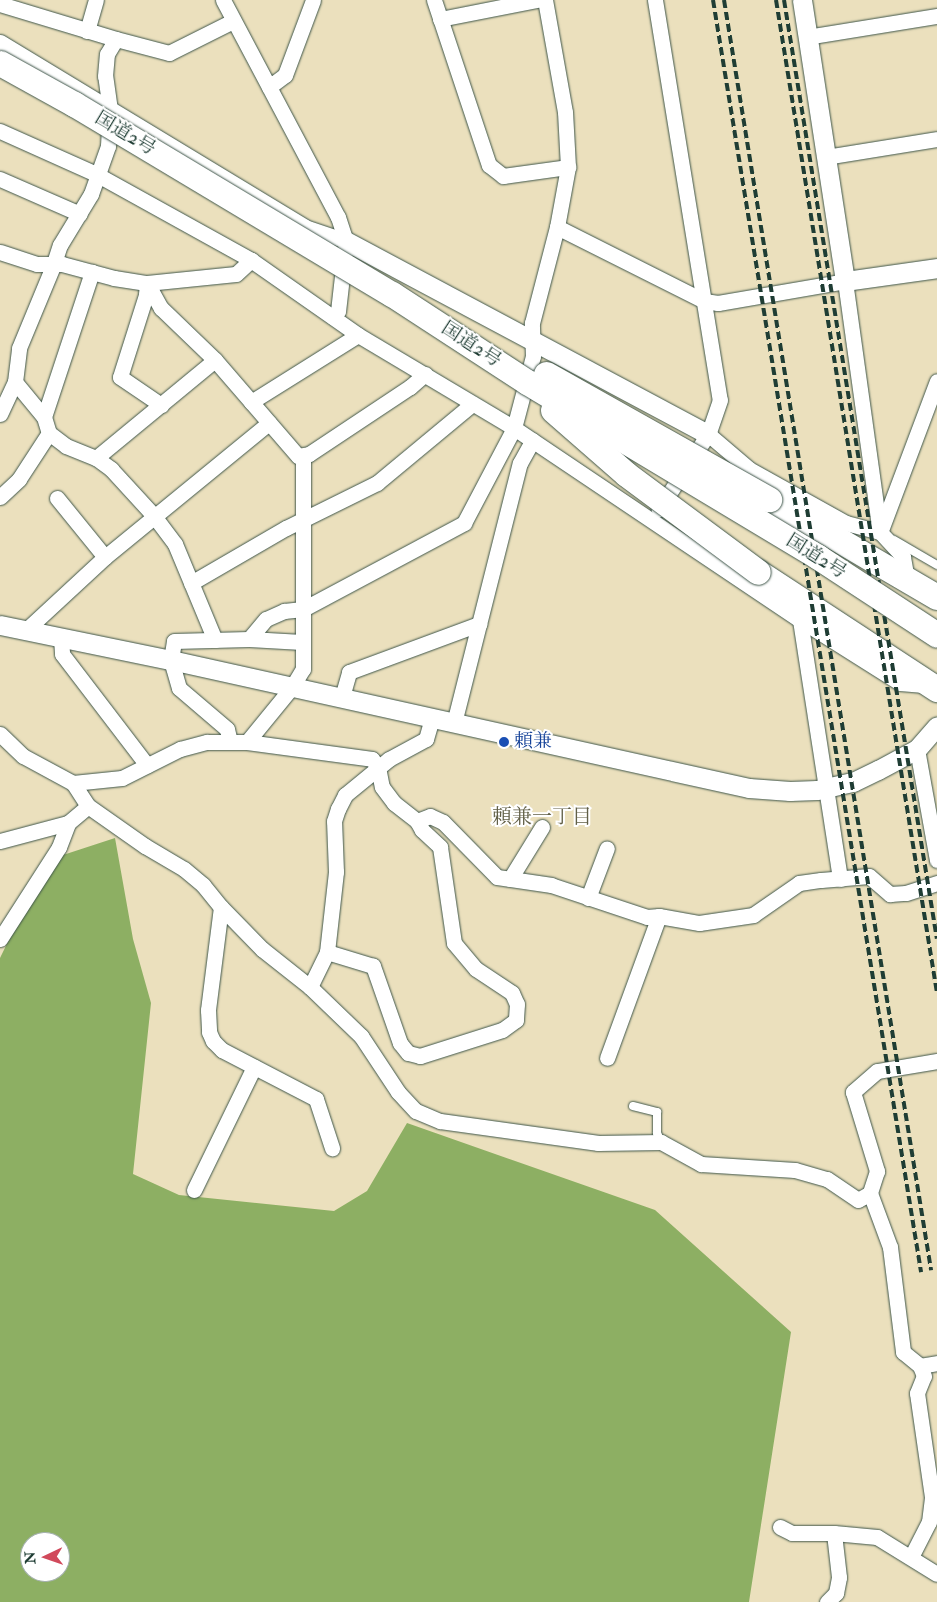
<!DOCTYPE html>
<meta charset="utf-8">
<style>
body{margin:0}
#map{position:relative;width:937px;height:1602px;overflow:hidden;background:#ebe0bd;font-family:"IM FELL Double Pica","Noto Serif JP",serif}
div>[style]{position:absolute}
.forest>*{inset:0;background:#8daf63}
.roads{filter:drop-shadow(0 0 1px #3e5549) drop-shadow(0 0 1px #3e5549)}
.service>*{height:8px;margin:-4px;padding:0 4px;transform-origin:4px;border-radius:4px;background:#fff}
.minor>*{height:15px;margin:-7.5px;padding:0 7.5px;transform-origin:7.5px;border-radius:7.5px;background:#fff}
.tertiary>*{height:19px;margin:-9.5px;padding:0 9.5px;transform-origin:9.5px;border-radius:9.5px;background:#fff}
.trunk>*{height:25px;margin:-12.5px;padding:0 12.5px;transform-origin:12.5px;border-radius:12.5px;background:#fff}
.rail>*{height:4px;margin-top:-2px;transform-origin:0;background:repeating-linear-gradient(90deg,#1f3d34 0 8px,transparent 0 12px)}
.bridges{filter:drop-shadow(0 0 1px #3e5549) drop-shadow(0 0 1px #3e5549)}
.trunk-bridge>*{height:25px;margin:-12.5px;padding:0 12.5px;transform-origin:12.5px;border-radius:12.5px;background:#fff}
.dots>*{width:14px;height:14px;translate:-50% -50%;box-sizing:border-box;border:2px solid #fff;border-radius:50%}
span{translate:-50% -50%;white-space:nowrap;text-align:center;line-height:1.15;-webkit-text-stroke:4px #fff;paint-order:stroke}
.street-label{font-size:19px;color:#1f3d34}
.transit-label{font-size:19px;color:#164399}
.left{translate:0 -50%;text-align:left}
.neighbourhood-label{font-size:20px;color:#615f46}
.north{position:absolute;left:20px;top:1532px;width:50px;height:50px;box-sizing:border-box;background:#fff;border:1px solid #a5b1ae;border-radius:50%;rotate:267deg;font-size:14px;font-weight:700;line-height:20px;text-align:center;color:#1f3d34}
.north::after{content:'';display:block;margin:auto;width:18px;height:22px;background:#d1495b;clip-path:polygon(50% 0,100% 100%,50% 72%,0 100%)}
</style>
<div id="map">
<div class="forest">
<div style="clip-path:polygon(evenodd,115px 838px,133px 939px,151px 1003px,133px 1174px,179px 1195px,334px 1211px,367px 1191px,407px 1123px,655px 1210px,791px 1332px,749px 1602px,0 1602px,0 958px,21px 915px,63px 855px,115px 838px,30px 1542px,60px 1542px,60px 1572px,30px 1572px,30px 1542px)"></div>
</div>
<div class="roads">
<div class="service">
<div style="left:894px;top:540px;width:50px;rotate:30.2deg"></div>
<div style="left:633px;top:1106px;width:25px;rotate:14deg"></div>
<div style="left:657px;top:1112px;width:21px;rotate:90deg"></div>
<div style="left:657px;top:1133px;width:10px;rotate:66deg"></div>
</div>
<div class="minor">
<div style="left:223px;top:0;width:246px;rotate:62.1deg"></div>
<div style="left:338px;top:217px;width:25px;rotate:72deg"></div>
<div style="left:346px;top:241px;width:70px;rotate:96.5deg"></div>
<div style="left:338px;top:311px;width:8px;rotate:130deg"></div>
<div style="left:434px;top:0;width:174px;rotate:71.6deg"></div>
<div style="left:489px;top:165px;width:18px;rotate:38deg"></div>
<div style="left:503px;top:176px;width:66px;rotate:-7.9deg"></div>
<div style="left:655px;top:0;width:405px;rotate:80.8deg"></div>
<div style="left:720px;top:400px;width:36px;rotate:109deg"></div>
<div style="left:708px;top:434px;width:90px;rotate:123.2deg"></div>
<div style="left:0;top:4px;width:121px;rotate:16.8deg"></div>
<div style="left:440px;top:19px;width:99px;rotate:-11.1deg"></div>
<div style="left:87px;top:31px;width:32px;rotate:-74deg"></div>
<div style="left:807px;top:37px;width:132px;rotate:-9.2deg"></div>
<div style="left:0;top:42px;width:357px;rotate:31.2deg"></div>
<div style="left:305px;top:227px;width:43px;rotate:18.9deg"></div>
<div style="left:269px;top:87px;width:20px;rotate:-37deg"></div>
<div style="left:285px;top:75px;width:80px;rotate:-69.5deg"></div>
<div style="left:0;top:131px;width:105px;rotate:24.1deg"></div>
<div style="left:96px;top:174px;width:177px;rotate:29deg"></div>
<div style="left:251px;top:260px;width:131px;rotate:35deg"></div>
<div style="left:358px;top:335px;width:182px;rotate:30.8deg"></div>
<div style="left:514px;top:428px;width:344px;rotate:33.9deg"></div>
<div style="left:800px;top:620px;width:118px;rotate:32.2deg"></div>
<div style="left:900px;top:683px;width:24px;rotate:5deg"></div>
<div style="left:826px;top:157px;width:112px;rotate:-9.2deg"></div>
<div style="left:0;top:179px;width:87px;rotate:23.6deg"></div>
<div style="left:557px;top:227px;width:165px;rotate:26.7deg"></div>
<div style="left:704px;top:301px;width:14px;rotate:8deg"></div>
<div style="left:718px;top:303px;width:129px;rotate:-9.8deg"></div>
<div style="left:845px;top:281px;width:253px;rotate:82.1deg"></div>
<div style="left:0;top:252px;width:39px;rotate:18deg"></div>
<div style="left:37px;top:264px;width:25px"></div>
<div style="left:62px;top:264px;width:54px;rotate:15.1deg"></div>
<div style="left:114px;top:278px;width:33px;rotate:9deg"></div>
<div style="left:147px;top:283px;width:89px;rotate:-5.8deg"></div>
<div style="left:236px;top:274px;width:21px;rotate:-43deg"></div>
<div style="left:147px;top:283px;width:29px;rotate:61deg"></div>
<div style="left:161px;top:308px;width:75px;rotate:43.9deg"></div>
<div style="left:215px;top:360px;width:127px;rotate:49.2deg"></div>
<div style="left:298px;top:456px;width:11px;rotate:-10deg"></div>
<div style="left:309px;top:454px;width:121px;rotate:-33.6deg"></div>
<div style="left:410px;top:387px;width:20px;rotate:-41deg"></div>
<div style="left:147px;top:283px;width:12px;rotate:95deg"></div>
<div style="left:146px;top:295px;width:86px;rotate:107.6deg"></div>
<div style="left:120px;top:377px;width:50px;rotate:34.3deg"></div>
<div style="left:15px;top:382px;width:45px;rotate:50.4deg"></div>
<div style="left:44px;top:417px;width:17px;rotate:73deg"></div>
<div style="left:49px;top:433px;width:21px;rotate:37deg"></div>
<div style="left:66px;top:446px;width:32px;rotate:22deg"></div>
<div style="left:96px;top:458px;width:19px;rotate:36deg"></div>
<div style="left:111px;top:469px;width:64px;rotate:47.5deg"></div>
<div style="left:154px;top:516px;width:35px;rotate:53deg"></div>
<div style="left:175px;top:544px;width:104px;rotate:67.4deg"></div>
<div style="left:251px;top:402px;width:126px;rotate:-32.1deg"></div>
<div style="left:0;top:414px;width:35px;rotate:-65deg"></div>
<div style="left:15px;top:382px;width:34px;rotate:-83deg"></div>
<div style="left:19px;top:348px;width:89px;rotate:-67.5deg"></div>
<div style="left:53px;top:266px;width:22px;rotate:-72deg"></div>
<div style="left:60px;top:245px;width:60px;rotate:-58.7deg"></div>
<div style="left:91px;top:194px;width:51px;rotate:-70.5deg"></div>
<div style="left:108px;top:146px;width:36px;rotate:-87deg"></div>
<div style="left:110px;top:110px;width:34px;rotate:-98deg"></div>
<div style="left:105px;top:76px;width:22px;rotate:-85deg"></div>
<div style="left:107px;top:54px;width:17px;rotate:-59deg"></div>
<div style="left:116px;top:39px;width:55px;rotate:14.8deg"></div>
<div style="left:169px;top:53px;width:72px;rotate:-26.6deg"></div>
<div style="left:44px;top:417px;width:153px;rotate:-71.7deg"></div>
<div style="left:708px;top:434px;width:54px;rotate:40.5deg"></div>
<div style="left:749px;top:469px;width:111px;rotate:29.1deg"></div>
<div style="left:846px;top:523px;width:35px;rotate:15deg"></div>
<div style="left:880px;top:532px;width:34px;rotate:47deg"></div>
<div style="left:903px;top:557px;width:22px;rotate:80deg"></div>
<div style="left:96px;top:458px;width:154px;rotate:-39.5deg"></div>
<div style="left:0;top:497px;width:26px;rotate:-43deg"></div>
<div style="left:19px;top:479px;width:55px;rotate:-56.9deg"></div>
<div style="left:57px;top:498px;width:76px;rotate:50.9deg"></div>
<div style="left:881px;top:530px;width:159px;rotate:-69.4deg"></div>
<div style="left:191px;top:583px;width:110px;rotate:-30.1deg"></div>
<div style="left:286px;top:528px;width:102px;rotate:-26.3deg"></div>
<div style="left:377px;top:483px;width:124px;rotate:-39.7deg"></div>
<div style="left:800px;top:620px;width:262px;rotate:81.2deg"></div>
<div style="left:25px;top:631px;width:109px;rotate:-42.8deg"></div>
<div style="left:105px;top:557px;width:212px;rotate:-39.3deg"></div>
<div style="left:61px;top:638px;width:16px;rotate:86deg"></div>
<div style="left:62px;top:654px;width:140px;rotate:52.6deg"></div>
<div style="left:249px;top:639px;width:26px;rotate:-50deg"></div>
<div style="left:266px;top:619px;width:20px;rotate:-24deg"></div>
<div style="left:284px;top:611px;width:19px;rotate:-6deg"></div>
<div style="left:303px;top:609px;width:183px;rotate:-28.1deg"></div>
<div style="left:464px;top:523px;width:107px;rotate:-62.2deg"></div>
<div style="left:514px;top:428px;width:74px;rotate:-75.2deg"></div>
<div style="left:533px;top:356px;width:33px;rotate:-92deg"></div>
<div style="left:532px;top:323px;width:99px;rotate:-75.4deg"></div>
<div style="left:557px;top:227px;width:61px;rotate:-79.6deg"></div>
<div style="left:568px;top:167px;width:55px;rotate:-93.1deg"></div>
<div style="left:565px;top:112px;width:114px;rotate:-100.1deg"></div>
<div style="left:342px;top:697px;width:26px;rotate:-74deg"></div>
<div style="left:349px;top:672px;width:139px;rotate:-20.3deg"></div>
<div style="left:454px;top:723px;width:268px;rotate:-75.8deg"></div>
<div style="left:520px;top:463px;width:26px;rotate:-61deg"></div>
<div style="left:0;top:734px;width:32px;rotate:44deg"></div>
<div style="left:23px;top:756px;width:57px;rotate:28.4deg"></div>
<div style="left:73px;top:783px;width:49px;rotate:-5.8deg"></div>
<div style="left:122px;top:778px;width:65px;rotate:-26.6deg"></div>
<div style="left:180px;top:749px;width:28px;rotate:-15deg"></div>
<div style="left:207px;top:742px;width:40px"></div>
<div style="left:247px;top:742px;width:126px;rotate:7.7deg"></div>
<div style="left:372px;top:759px;width:10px;rotate:53deg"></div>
<div style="left:378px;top:767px;width:20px;rotate:79deg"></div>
<div style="left:382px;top:787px;width:20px;rotate:53deg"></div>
<div style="left:394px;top:803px;width:29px;rotate:38deg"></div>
<div style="left:417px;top:821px;width:10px;rotate:61deg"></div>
<div style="left:422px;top:830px;width:25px;rotate:43deg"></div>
<div style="left:440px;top:847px;width:97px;rotate:81.7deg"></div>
<div style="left:454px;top:943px;width:34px;rotate:50deg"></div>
<div style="left:476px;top:969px;width:43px;rotate:33.7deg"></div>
<div style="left:512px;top:993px;width:12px;rotate:66deg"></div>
<div style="left:517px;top:1004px;width:16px;rotate:94deg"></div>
<div style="left:516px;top:1020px;width:17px;rotate:144deg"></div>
<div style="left:502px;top:1030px;width:86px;rotate:162.4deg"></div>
<div style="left:420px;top:1056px;width:12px;rotate:-166deg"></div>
<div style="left:408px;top:1053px;width:13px;rotate:-129deg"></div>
<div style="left:400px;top:1043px;width:82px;rotate:-109.3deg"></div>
<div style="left:373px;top:966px;width:48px;rotate:-163.1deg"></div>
<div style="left:230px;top:742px;width:13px;rotate:-103deg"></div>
<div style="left:227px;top:729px;width:63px;rotate:-139.5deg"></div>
<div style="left:179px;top:688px;width:29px;rotate:-106deg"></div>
<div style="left:171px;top:660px;width:19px;rotate:-81deg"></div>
<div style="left:174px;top:641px;width:75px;rotate:-1.5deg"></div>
<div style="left:249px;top:639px;width:53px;rotate:3.2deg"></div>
<div style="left:247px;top:742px;width:71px;rotate:-50.7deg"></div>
<div style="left:292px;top:687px;width:21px;rotate:-59deg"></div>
<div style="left:303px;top:669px;width:213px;rotate:-90deg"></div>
<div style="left:917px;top:749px;width:113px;rotate:79.8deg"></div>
<div style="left:73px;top:783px;width:27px;rotate:57deg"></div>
<div style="left:88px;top:806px;width:70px;rotate:35.1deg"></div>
<div style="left:145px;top:846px;width:45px;rotate:30.5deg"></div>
<div style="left:184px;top:869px;width:25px;rotate:40deg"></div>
<div style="left:203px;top:885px;width:28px;rotate:51deg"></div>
<div style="left:221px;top:907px;width:59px;rotate:45.7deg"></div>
<div style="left:262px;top:949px;width:61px;rotate:38.4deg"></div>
<div style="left:310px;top:987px;width:71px;rotate:43.9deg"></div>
<div style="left:361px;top:1036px;width:67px;rotate:56.5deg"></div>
<div style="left:398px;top:1092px;width:26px;rotate:47deg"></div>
<div style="left:416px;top:1111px;width:26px;rotate:23deg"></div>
<div style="left:440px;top:1121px;width:160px;rotate:7.9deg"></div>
<div style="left:598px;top:1143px;width:63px;rotate:-0.9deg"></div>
<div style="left:661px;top:1142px;width:46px;rotate:28.8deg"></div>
<div style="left:701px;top:1164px;width:94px;rotate:3.7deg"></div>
<div style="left:795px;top:1170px;width:33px;rotate:16deg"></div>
<div style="left:827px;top:1179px;width:37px;rotate:34deg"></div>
<div style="left:858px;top:1200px;width:14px;rotate:-30deg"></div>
<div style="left:417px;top:821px;width:14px;rotate:-21deg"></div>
<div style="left:430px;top:816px;width:14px;rotate:25deg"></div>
<div style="left:443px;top:822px;width:77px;rotate:45.5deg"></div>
<div style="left:497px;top:877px;width:55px;rotate:8.4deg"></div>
<div style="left:551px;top:885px;width:101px;rotate:18.4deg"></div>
<div style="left:647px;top:917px;width:12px;rotate:-5deg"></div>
<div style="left:659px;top:916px;width:151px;rotate:110.1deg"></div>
<div style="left:0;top:841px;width:70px;rotate:-14.8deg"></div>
<div style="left:68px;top:823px;width:26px;rotate:-40deg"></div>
<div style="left:510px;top:879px;width:61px;rotate:-58.4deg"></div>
<div style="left:588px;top:898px;width:53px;rotate:-69.2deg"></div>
<div style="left:221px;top:907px;width:104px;rotate:97.2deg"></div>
<div style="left:208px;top:1010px;width:22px;rotate:87deg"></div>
<div style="left:209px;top:1032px;width:10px;rotate:66deg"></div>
<div style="left:213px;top:1041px;width:13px;rotate:45deg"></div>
<div style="left:222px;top:1050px;width:106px;rotate:27.5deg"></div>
<div style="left:316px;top:1099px;width:52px;rotate:71.9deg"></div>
<div style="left:659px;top:916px;width:41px;rotate:9.9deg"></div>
<div style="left:699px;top:923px;width:55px;rotate:-8.4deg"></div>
<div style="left:753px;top:915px;width:56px;rotate:-34.8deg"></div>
<div style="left:799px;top:883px;width:22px;rotate:-8deg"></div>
<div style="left:821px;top:880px;width:48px;rotate:-4.8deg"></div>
<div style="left:869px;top:876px;width:28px;rotate:41deg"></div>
<div style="left:890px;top:894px;width:16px;rotate:-4deg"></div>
<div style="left:906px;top:893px;width:33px;rotate:-18deg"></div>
<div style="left:0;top:939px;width:109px;rotate:-57.3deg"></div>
<div style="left:59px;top:847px;width:26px;rotate:-69deg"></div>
<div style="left:310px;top:987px;width:39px;rotate:-64deg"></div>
<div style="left:327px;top:952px;width:81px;rotate:-83.6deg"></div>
<div style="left:336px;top:872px;width:51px;rotate:-92.2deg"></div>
<div style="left:334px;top:821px;width:13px;rotate:-72deg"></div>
<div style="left:338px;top:809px;width:16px;rotate:-63deg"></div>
<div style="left:345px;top:795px;width:57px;rotate:-39.3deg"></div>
<div style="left:389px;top:759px;width:42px;rotate:-28.4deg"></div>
<div style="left:426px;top:739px;width:22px;rotate:-74deg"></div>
<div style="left:937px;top:1061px;width:61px;rotate:170.5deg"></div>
<div style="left:877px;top:1071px;width:32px;rotate:139deg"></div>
<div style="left:853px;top:1092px;width:83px;rotate:73.1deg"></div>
<div style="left:877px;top:1171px;width:23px;rotate:108deg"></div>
<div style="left:870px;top:1193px;width:58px;rotate:69.7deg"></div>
<div style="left:890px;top:1247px;width:106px;rotate:82.9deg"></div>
<div style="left:903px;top:1352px;width:22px;rotate:39deg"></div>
<div style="left:920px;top:1366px;width:17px;rotate:-10deg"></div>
<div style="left:194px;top:1190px;width:137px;rotate:-64deg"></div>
<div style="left:780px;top:1527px;width:13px;rotate:27deg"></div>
<div style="left:792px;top:1533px;width:42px"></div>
<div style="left:834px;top:1533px;width:43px;rotate:5.3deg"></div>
<div style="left:877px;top:1537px;width:70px;rotate:31.7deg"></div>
<div style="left:911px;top:1557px;width:39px;rotate:-63deg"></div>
<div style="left:929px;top:1522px;width:25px;rotate:-83deg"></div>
<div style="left:932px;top:1497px;width:105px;rotate:-98.2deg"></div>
<div style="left:917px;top:1393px;width:18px;rotate:-68deg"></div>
<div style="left:924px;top:1376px;width:11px;rotate:-112deg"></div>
<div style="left:827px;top:1602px;width:13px;rotate:-45deg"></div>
<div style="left:836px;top:1593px;width:16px;rotate:-79deg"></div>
<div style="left:839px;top:1577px;width:44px;rotate:-96.5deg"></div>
</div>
<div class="tertiary">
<div style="left:802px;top:0;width:284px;rotate:81.3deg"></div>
<div style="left:845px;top:281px;width:93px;rotate:-8deg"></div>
<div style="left:346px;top:241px;width:410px;rotate:28.1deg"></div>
<div style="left:0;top:625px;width:175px;rotate:11.6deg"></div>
<div style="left:171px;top:660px;width:592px;rotate:12.49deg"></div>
<div style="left:749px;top:788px;width:41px;rotate:4.2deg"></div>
<div style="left:790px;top:791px;width:27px;rotate:-2deg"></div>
<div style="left:817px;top:790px;width:37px;rotate:-13deg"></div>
<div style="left:853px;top:782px;width:28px;rotate:-26deg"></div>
<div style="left:878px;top:770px;width:44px;rotate:-28.3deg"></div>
<div style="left:917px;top:749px;width:30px;rotate:-49deg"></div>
</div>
<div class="trunk">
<div style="left:769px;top:499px;width:194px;rotate:30.3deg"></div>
<div style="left:758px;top:572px;width:214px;rotate:33.2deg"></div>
</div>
</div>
<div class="rail">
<div style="left:713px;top:0;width:1289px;rotate:80.71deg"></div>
<div style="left:724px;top:0;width:1287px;rotate:80.74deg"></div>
<div style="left:776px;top:0;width:1006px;rotate:80.79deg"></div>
<div style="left:784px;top:0;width:951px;rotate:80.75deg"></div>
</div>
<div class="bridges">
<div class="trunk-bridge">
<div style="left:0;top:63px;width:85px;rotate:29deg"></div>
<div style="left:74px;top:104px;width:370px;rotate:30.9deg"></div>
<div style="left:392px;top:294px;width:161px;rotate:33.1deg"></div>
<div style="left:527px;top:382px;width:340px;rotate:31deg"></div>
<div style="left:818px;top:557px;width:142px;rotate:33.2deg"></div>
<div style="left:546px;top:374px;width:256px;rotate:29.3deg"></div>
<div style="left:553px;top:410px;width:97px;rotate:41.2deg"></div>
<div style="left:626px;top:474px;width:164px;rotate:36.6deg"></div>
</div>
</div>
<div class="dots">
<div style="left:504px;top:742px;background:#1a4fb4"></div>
</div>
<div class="street-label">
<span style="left:125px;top:134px;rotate:31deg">国道2号</span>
<span style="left:471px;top:345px;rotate:33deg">国道2号</span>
<span style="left:816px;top:557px;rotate:32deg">国道2号</span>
</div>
<div class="transit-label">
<span class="left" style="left:514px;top:742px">頼兼</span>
</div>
<div class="neighbourhood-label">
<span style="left:542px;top:816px">頼兼一丁目</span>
</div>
<div class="north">N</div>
</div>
